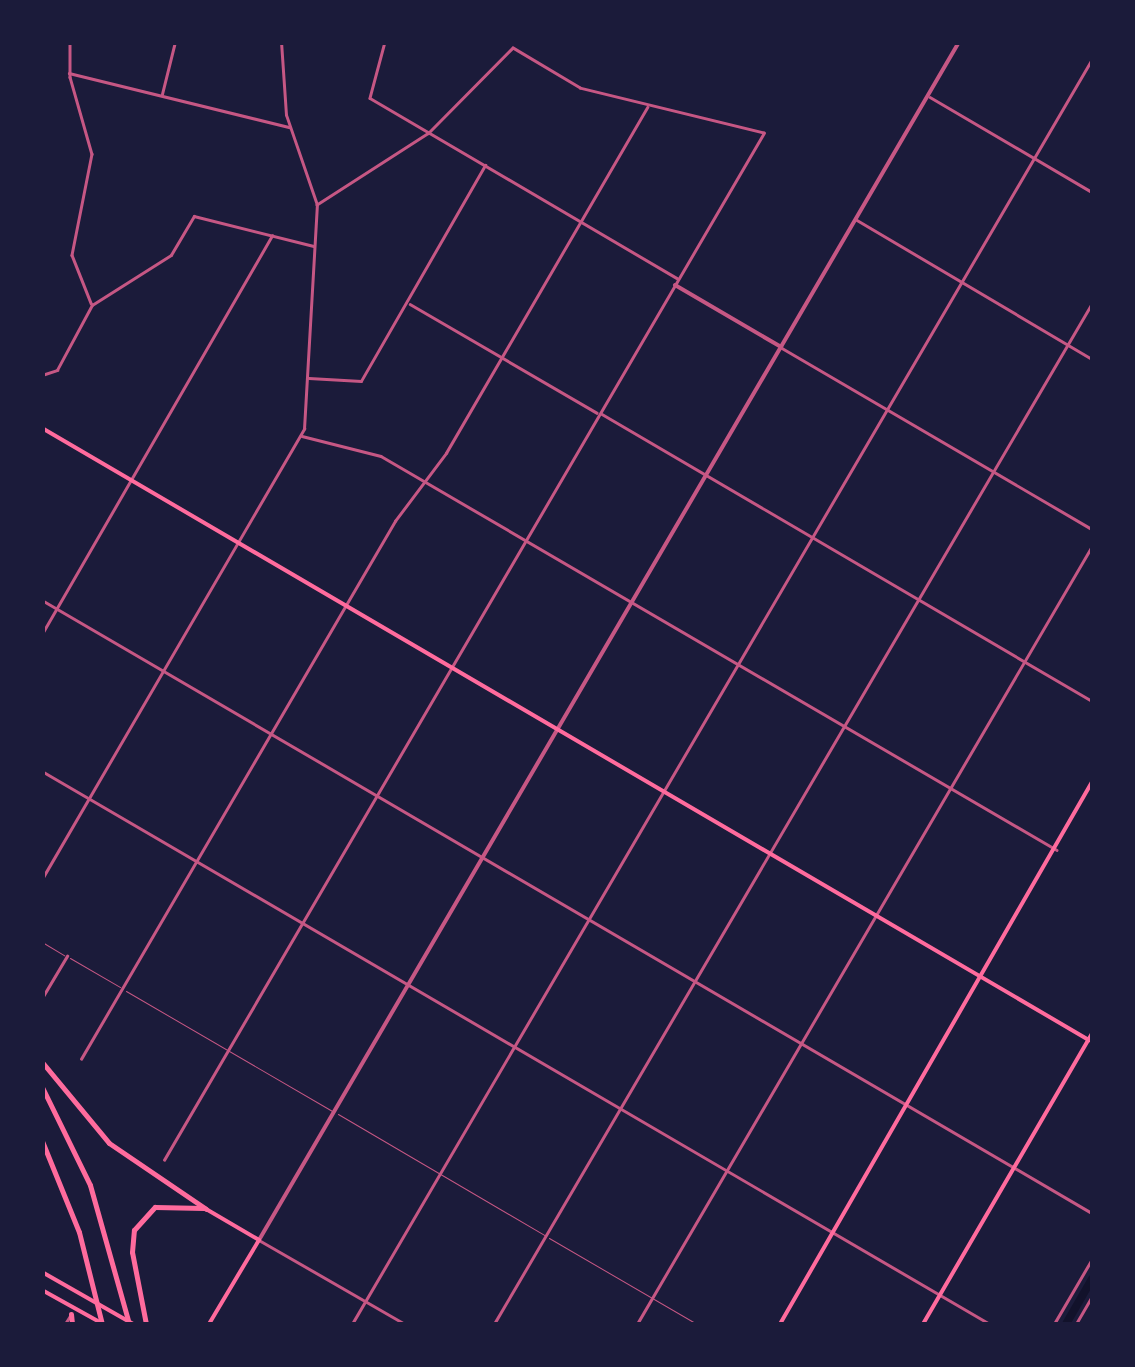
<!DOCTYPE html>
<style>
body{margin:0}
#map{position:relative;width:1135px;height:1367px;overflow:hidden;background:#1b1b3a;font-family:"DM Sans",sans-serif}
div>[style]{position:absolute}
.canal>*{height:8px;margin:-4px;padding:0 4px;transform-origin:4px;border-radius:4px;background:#12122b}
.service>*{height:1px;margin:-0.5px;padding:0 0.5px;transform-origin:0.5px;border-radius:0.5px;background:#c65784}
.minor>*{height:2.5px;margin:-1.25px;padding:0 1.25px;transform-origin:1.25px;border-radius:1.25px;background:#c65784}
.tertiary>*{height:4px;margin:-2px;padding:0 2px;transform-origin:2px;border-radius:2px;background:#c65784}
.secondary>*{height:4px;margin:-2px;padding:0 2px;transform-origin:2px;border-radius:2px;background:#ff6b9d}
.motorway>*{height:5px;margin:-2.5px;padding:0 2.5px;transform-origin:2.5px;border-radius:2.5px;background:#ff6b9d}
span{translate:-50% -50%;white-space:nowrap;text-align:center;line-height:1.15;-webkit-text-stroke:10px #1b1b3a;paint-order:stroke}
.frame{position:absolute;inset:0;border:45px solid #1b1b3a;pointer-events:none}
</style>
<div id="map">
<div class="canal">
<div style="left:1066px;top:1324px;width:52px;rotate:-60deg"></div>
</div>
<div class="service">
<div style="left:42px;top:942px;width:26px;rotate:31deg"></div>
<div style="left:70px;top:958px;width:58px;rotate:30.1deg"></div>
<div style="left:126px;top:991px;width:238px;rotate:30.2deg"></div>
<div style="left:338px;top:1114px;width:239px;rotate:30.4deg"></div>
<div style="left:549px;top:1238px;width:171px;rotate:30.2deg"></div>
</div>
<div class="minor">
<div style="left:70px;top:42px;width:35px;rotate:90deg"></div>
<div style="left:70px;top:77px;width:80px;rotate:74.1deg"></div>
<div style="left:92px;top:154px;width:103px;rotate:101.2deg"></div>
<div style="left:72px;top:255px;width:52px;rotate:68.4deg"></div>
<div style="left:385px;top:42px;width:58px;rotate:105deg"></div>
<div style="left:370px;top:98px;width:356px;rotate:30.4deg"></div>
<div style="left:69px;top:73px;width:227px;rotate:13.8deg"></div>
<div style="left:162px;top:94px;width:54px;rotate:-76deg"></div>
<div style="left:930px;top:97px;width:188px;rotate:30.4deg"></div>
<div style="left:857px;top:220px;width:273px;rotate:30.6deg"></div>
<div style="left:410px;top:304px;width:216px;rotate:30.2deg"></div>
<div style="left:782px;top:348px;width:359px;rotate:30.3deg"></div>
<div style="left:42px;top:375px;width:16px;rotate:-18deg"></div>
<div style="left:57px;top:370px;width:74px;rotate:-61.7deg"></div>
<div style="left:92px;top:305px;width:93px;rotate:-32.3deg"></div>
<div style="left:171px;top:255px;width:45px;rotate:-59.5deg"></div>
<div style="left:194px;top:216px;width:123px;rotate:14.1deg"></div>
<div style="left:309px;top:378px;width:52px;rotate:3.3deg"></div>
<div style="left:361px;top:381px;width:249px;rotate:-60.1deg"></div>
<div style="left:602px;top:414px;width:568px;rotate:30.36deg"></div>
<div style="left:302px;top:436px;width:81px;rotate:14.2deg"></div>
<div style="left:381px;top:456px;width:782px;rotate:30.24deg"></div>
<div style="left:42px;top:600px;width:1216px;rotate:30.28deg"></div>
<div style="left:42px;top:634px;width:460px;rotate:-60deg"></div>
<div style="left:42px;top:771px;width:1098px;rotate:30.26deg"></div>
<div style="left:42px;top:879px;width:521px;rotate:-59.79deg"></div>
<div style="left:304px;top:429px;width:224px;rotate:-86.7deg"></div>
<div style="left:317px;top:205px;width:95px;rotate:-109deg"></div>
<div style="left:286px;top:115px;width:73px;rotate:-93.9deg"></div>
<div style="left:42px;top:998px;width:49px;rotate:-59.2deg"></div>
<div style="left:81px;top:1059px;width:623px;rotate:-59.73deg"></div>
<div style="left:395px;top:521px;width:85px;rotate:-53.1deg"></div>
<div style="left:446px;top:453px;width:400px;rotate:-59.8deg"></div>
<div style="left:164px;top:1160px;width:1189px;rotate:-59.71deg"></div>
<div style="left:764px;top:133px;width:189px;rotate:-166.3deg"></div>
<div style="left:580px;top:88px;width:78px;rotate:-149.2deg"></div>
<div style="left:513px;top:48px;width:120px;rotate:134.7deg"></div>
<div style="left:429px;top:133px;width:133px;rotate:147.3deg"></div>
<div style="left:259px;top:1240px;width:168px;rotate:29.9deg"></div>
<div style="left:65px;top:1324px;width:9px;rotate:-58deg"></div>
<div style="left:352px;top:1324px;width:1466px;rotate:-59.67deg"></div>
<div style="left:494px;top:1324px;width:1183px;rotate:-59.64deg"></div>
<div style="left:637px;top:1324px;width:901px;rotate:-59.68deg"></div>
<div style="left:1054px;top:1324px;width:75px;rotate:-59.7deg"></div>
<div style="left:1076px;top:1324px;width:32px;rotate:-60deg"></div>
</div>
<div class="tertiary">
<div style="left:675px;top:285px;width:123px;rotate:30.3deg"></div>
<div style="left:259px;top:1240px;width:1388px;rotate:-59.7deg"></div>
</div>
<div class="secondary">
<div style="left:42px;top:428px;width:1213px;rotate:30.31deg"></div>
<div style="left:1092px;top:808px;width:36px;rotate:90deg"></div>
<div style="left:206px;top:1209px;width:61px;rotate:30.3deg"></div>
<div style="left:259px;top:1240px;width:98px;rotate:120.8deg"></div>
<div style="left:42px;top:1272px;width:105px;rotate:29.7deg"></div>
<div style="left:42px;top:1290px;width:70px;rotate:29.1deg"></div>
<div style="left:780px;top:1324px;width:625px;rotate:-60.07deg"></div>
<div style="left:923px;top:1324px;width:336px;rotate:-59.8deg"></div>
</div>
<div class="motorway">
<div style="left:42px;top:1062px;width:105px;rotate:50.4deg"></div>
<div style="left:109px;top:1143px;width:117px;rotate:34.2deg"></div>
<div style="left:42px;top:1087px;width:109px;rotate:63.9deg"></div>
<div style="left:90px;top:1185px;width:144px;rotate:74.3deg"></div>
<div style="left:42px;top:1141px;width:98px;rotate:67.9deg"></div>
<div style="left:79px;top:1232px;width:95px;rotate:76deg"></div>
<div style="left:71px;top:1314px;width:10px;rotate:84deg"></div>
<div style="left:146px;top:1324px;width:73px;rotate:-101deg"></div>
<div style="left:132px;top:1252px;width:22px;rotate:-85deg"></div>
<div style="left:134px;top:1230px;width:31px;rotate:-48deg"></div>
<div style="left:155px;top:1207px;width:49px;rotate:1.2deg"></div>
</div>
<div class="frame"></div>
</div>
